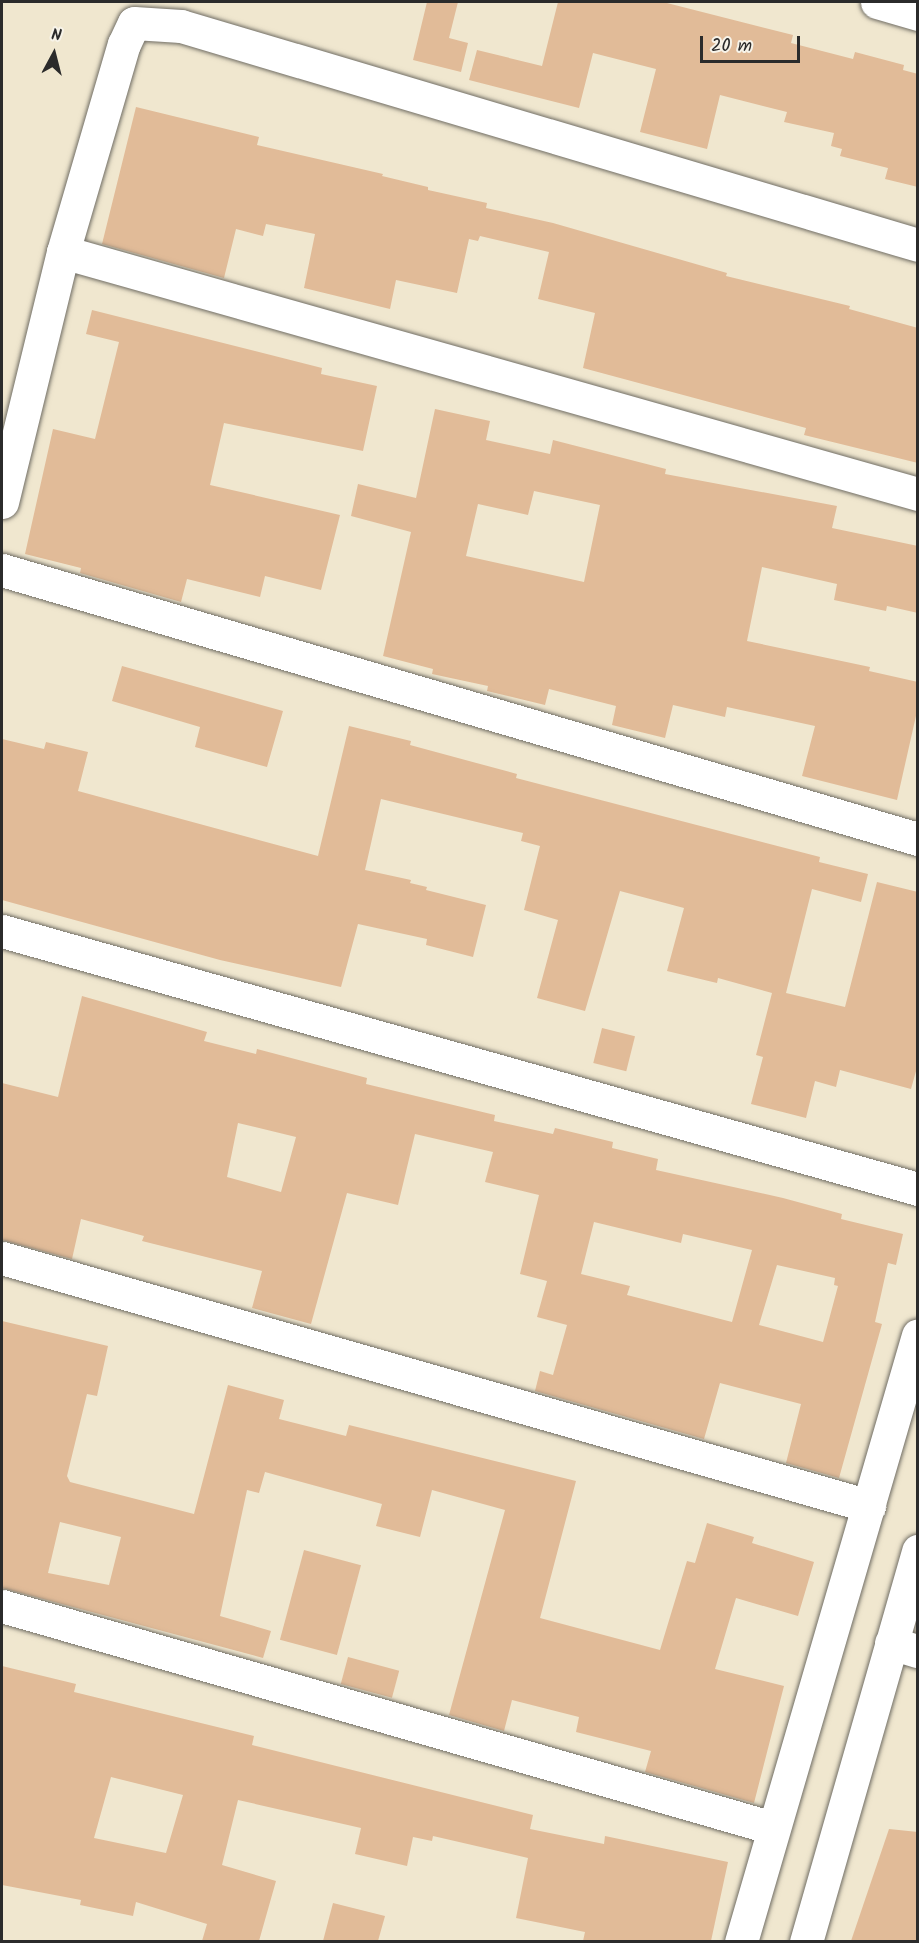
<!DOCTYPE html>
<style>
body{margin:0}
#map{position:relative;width:919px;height:1943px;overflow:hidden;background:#f0e7cf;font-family:Kalam,sans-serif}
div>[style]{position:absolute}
.building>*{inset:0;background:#e1bb98;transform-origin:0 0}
.roads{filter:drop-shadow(0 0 2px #706d64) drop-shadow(0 0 2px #706d64)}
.minor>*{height:33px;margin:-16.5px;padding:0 16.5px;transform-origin:16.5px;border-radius:16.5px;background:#fff}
.tertiary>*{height:33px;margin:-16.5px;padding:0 16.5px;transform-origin:16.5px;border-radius:16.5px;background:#fff}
span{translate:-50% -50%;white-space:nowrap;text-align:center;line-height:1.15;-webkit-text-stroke:6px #f7f3e8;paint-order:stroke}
.frame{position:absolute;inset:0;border:3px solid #2b2b2b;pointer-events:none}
.north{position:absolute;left:24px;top:24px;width:60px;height:60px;-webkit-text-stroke:4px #f7f3e8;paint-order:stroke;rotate:7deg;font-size:16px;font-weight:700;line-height:24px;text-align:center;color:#2b2b2b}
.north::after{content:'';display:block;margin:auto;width:21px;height:27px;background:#2b2b2b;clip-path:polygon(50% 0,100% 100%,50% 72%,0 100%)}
.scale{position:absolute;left:700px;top:36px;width:100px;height:27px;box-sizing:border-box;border:3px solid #2b2b2b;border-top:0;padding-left:8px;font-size:18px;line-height:21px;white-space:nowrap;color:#2b2b2b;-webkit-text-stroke:4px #f7f3e8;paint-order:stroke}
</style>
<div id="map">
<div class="building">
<div style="clip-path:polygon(427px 2px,458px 2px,449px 38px,468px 43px,461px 72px,413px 60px)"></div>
<div style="clip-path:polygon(558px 2px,663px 2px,793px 35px,791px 43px,853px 59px,855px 52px,904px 65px,903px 70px,918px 74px,918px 187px,885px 179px,888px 168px,840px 156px,842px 149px,831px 146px,834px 133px,784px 122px,787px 112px,720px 95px,707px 149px,640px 132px,656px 69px,593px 53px,579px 108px,469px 80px,477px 50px,542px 66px)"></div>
<div style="clip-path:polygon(136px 107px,259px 137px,257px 145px,383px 174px,382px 176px,428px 187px,428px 190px,487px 203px,486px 208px,553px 223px,727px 273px,726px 276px,850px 306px,849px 309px,918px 328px,918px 463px,804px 435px,806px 428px,583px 368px,595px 313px,538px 299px,549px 252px,480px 236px,478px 241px,469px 239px,457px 293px,396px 280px,390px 309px,304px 288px,315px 234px,266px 224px,263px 236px,236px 229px,224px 278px,102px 244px)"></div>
<div style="clip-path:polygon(92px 310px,322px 368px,321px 374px,377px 386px,363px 451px,224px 423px,210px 485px,340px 515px,321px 590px,265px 576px,260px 597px,187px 579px,181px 602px,80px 573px,81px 568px,25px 554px,53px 429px,95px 439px,119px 342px,86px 334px)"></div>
<div style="clip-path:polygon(evenodd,435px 409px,490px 421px,486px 440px,550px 454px,553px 440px,666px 469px,665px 474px,837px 506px,832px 528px,918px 546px,918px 613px,887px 606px,886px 611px,834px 600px,837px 584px,762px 567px,747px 641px,870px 667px,869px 671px,918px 682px,918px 707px,897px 800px,802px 776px,815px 726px,727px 707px,725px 717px,673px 705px,665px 738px,612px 725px,616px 706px,549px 689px,545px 705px,487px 691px,488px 686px,432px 674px,433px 669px,383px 656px,411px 532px,351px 516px,358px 484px,416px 498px,435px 409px,534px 491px,600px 505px,584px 582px,466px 556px,478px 504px,528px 515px,534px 491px)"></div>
<div style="clip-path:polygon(122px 666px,283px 711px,267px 767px,195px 747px,200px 727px,112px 701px)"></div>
<div style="clip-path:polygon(349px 726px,411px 741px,410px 745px,517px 774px,516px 778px,820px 857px,819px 862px,868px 874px,861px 902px,812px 889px,786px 993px,845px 1007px,877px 882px,918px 892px,918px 1064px,911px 1089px,840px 1070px,836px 1087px,815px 1081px,806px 1118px,751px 1104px,763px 1057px,756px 1055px,772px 993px,718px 978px,717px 983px,667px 971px,684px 908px,620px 891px,585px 1011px,537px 998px,558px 920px,524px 910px,540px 846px,521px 841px,523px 833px,381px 799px,365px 870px,411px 880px,410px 883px,427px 887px,426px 890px,486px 905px,473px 957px,426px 945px,427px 939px,358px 924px,341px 987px,220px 960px,2px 900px,2px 739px,44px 749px,46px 742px,88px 752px,78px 791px,318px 856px)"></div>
<div style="clip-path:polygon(evenodd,82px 996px,207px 1032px,204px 1041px,256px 1054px,257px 1049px,367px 1078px,366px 1084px,495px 1115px,494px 1121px,553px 1134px,555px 1128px,613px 1142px,612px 1148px,658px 1159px,656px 1170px,783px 1198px,842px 1214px,841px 1219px,903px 1234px,896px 1265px,888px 1263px,875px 1322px,882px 1324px,839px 1478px,786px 1463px,801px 1404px,720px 1383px,704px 1439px,535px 1391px,540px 1371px,553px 1375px,567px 1325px,537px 1317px,547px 1281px,520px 1274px,539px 1195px,485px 1182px,493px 1152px,415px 1134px,398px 1205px,347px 1193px,311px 1324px,252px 1308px,262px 1271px,142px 1241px,144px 1236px,81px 1219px,72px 1259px,2px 1240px,2px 1083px,58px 1097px,82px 996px,238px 1123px,296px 1137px,281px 1192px,227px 1177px,238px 1123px,82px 996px,594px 1222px,681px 1243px,683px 1234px,752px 1250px,732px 1322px,627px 1295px,630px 1286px,581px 1274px,594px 1222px,82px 996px,777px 1265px,835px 1278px,834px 1285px,838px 1286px,823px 1342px,759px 1325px,777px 1265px)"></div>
<div style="left:602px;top:1028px;width:34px;height:36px;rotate:14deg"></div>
<div style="clip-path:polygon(evenodd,2px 1321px,108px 1346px,97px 1396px,87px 1394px,67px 1476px,70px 1482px,194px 1514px,228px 1385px,284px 1400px,279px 1419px,346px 1436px,349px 1425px,576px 1481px,540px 1618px,660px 1650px,687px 1561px,695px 1563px,707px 1523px,754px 1537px,752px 1543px,814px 1562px,798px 1616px,736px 1598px,715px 1669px,784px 1686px,754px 1803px,645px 1772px,651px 1751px,576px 1732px,579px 1717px,512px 1700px,504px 1731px,449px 1715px,505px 1510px,432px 1490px,420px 1537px,376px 1526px,382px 1504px,265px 1472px,259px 1493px,247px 1490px,220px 1616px,271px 1631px,263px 1658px,2px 1588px,2px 1321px,60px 1522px,121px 1537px,109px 1585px,48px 1573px,60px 1522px)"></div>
<div style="left:304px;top:1550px;width:59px;height:93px;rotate:15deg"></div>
<div style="left:348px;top:1657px;width:53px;height:28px;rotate:15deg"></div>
<div style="clip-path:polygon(evenodd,2px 1666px,76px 1684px,74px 1692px,254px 1736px,252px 1745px,533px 1815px,530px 1829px,604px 1844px,605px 1836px,728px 1862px,711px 1941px,583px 1941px,585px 1932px,516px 1918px,528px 1858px,433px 1836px,432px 1841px,413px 1837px,407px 1866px,355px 1854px,361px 1828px,238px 1800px,222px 1865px,276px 1881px,259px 1941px,202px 1941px,207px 1924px,136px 1902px,133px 1916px,80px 1905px,81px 1900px,2px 1885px,2px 1666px,111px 1777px,183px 1795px,166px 1853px,94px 1838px,111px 1777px)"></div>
<div style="clip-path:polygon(889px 1829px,918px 1832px,918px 1941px,851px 1941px)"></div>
<div style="clip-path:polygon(333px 1903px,385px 1916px,378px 1941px,323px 1941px)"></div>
</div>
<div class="roads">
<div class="minor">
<div style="left:877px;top:2px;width:43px;rotate:16.3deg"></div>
<div style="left:63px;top:252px;width:889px;rotate:15.8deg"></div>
<div style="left:2px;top:502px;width:257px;rotate:-76.3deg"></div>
<div style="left:63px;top:252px;width:217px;rotate:-73.7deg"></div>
<div style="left:124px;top:44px;width:23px;rotate:-65deg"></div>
<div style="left:134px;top:23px;width:47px;rotate:3.7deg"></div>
<div style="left:181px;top:26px;width:769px;rotate:16.55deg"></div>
<div style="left:2px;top:570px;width:955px;rotate:16.37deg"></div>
<div style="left:2px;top:931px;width:952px;rotate:15.73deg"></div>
<div style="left:2px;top:1258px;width:902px;rotate:15.96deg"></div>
<div style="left:2px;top:1606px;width:802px;rotate:16.06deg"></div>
<div style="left:891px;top:1643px;width:28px;rotate:17deg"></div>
</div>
<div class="tertiary">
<div style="left:741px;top:1942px;width:632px;rotate:-73.74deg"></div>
<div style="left:806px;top:1942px;width:407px;rotate:-74deg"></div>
</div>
</div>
<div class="frame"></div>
<div class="north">N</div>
<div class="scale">20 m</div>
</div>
